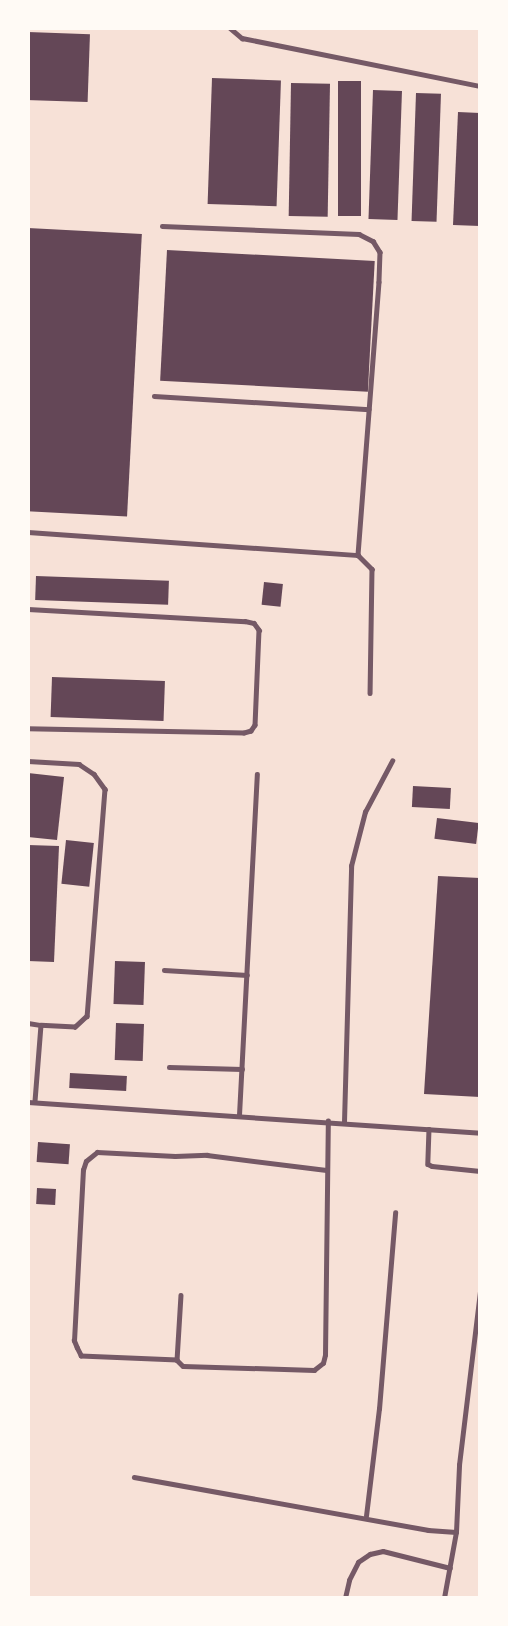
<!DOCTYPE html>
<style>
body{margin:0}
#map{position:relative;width:508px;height:1626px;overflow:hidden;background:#f7e1d7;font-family:Poppins,sans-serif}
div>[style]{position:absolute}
.building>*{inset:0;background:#644757;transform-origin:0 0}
.service>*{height:4.5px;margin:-2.25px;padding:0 2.25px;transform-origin:2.25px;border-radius:2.25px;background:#755966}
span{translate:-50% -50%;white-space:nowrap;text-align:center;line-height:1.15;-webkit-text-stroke:6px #fffaf5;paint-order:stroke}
.frame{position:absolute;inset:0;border:30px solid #fffaf5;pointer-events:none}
</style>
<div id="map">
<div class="building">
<div style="left:28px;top:32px;width:62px;height:68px;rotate:2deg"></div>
<div style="left:212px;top:78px;width:69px;height:126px;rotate:2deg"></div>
<div style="left:338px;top:81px;width:23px;height:135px"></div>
<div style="left:291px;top:83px;width:39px;height:133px;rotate:1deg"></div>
<div style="left:373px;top:90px;width:29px;height:129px;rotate:2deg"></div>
<div style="left:416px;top:93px;width:25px;height:128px;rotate:2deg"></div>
<div style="clip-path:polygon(458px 112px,480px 113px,480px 226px,453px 225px)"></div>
<div style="left:28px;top:228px;width:114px;height:283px;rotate:3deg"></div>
<div style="left:167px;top:250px;width:208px;height:131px;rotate:3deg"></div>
<div style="left:36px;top:576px;width:133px;height:24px;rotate:2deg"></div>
<div style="left:264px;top:582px;width:19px;height:23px;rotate:6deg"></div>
<div style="left:52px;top:677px;width:113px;height:40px;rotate:2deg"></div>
<div style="clip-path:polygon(28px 773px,64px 777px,57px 840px,28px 837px)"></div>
<div style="left:413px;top:786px;width:38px;height:21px;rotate:3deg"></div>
<div style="left:437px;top:818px;width:42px;height:21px;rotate:7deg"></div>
<div style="left:66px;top:840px;width:28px;height:44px;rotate:6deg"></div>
<div style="clip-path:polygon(28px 845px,59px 846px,54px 962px,28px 961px)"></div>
<div style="clip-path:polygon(438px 876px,480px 878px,480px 1097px,424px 1094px)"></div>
<div style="left:115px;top:961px;width:30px;height:43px;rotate:2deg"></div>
<div style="left:116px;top:1023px;width:28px;height:37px;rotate:2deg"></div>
<div style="left:70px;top:1073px;width:57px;height:15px;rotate:3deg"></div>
<div style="left:38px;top:1142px;width:32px;height:20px;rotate:4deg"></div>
<div style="left:37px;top:1188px;width:19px;height:16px;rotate:3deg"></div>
</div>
<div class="service">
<div style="left:230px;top:28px;width:16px;rotate:40deg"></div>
<div style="left:242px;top:38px;width:243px;rotate:11.4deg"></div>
<div style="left:162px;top:226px;width:197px;rotate:2.3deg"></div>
<div style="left:359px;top:234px;width:16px;rotate:27deg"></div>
<div style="left:373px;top:241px;width:13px;rotate:58deg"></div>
<div style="left:380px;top:252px;width:30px;rotate:92deg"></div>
<div style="left:379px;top:282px;width:274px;rotate:94.4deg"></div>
<div style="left:154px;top:396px;width:215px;rotate:3.5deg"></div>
<div style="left:28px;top:532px;width:331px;rotate:4deg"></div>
<div style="left:358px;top:555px;width:20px;rotate:45deg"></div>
<div style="left:372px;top:569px;width:124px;rotate:90.9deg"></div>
<div style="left:28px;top:609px;width:217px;rotate:3.2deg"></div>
<div style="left:245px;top:621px;width:9px;rotate:13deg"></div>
<div style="left:254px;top:623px;width:9px;rotate:54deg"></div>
<div style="left:259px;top:630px;width:95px;rotate:92.4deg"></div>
<div style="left:255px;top:725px;width:7px;rotate:124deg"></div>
<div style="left:251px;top:731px;width:7px;rotate:164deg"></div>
<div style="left:244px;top:733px;width:216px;rotate:-178.9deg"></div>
<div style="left:28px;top:761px;width:51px;rotate:3.4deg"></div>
<div style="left:79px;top:764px;width:18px;rotate:34deg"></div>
<div style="left:94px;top:774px;width:19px;rotate:54deg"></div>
<div style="left:105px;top:789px;width:228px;rotate:94.5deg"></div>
<div style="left:87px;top:1016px;width:16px;rotate:137deg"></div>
<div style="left:75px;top:1027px;width:34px;rotate:-177deg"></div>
<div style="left:41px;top:1025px;width:77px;rotate:94.5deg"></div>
<div style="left:164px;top:970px;width:83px;rotate:3.4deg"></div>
<div style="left:28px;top:1023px;width:13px;rotate:9deg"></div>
<div style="left:169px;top:1067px;width:73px;rotate:1.6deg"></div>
<div style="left:28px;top:1102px;width:453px;rotate:3.9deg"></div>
<div style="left:239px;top:1115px;width:341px;rotate:-87deg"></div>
<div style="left:344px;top:1122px;width:256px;rotate:-88.4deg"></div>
<div style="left:351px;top:866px;width:56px;rotate:-75.5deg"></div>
<div style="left:365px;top:812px;width:58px;rotate:-62.1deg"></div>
<div style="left:429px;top:1129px;width:35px;rotate:92deg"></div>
<div style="left:428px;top:1164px;width:4px;rotate:27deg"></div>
<div style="left:432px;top:1166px;width:48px;rotate:5.9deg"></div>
<div style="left:181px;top:1295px;width:65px;rotate:93.5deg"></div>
<div style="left:177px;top:1360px;width:8px;rotate:45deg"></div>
<div style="left:183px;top:1366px;width:131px;rotate:1.7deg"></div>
<div style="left:314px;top:1370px;width:11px;rotate:-38deg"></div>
<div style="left:323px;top:1363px;width:8px;rotate:-76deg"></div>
<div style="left:325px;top:1355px;width:234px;rotate:-89.3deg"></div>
<div style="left:177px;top:1360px;width:96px;rotate:-177.6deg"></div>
<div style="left:81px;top:1356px;width:9px;rotate:-117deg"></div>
<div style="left:77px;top:1348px;width:8px;rotate:-113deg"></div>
<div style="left:74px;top:1341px;width:171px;rotate:-87deg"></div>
<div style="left:83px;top:1170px;width:9px;rotate:-72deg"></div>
<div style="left:86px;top:1161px;width:14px;rotate:-39deg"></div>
<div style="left:97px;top:1152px;width:78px;rotate:2.9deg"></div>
<div style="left:175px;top:1156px;width:32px;rotate:-2deg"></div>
<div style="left:207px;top:1155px;width:120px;rotate:7.2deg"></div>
<div style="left:134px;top:1477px;width:299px;rotate:10.2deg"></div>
<div style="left:428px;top:1530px;width:28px;rotate:4deg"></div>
<div style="left:456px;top:1532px;width:67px;rotate:-87.4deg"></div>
<div style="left:459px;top:1465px;width:175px;rotate:-83.1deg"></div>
<div style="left:366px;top:1516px;width:108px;rotate:-83.1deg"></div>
<div style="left:379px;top:1409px;width:197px;rotate:-85.3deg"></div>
<div style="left:345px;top:1598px;width:18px;rotate:-77deg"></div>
<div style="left:349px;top:1580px;width:20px;rotate:-63deg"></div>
<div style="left:358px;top:1562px;width:14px;rotate:-34deg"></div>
<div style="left:370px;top:1554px;width:13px;rotate:-13deg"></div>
<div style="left:383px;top:1551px;width:69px;rotate:14.2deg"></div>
<div style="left:444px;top:1598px;width:67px;rotate:-79.7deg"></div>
</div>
<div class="frame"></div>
</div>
